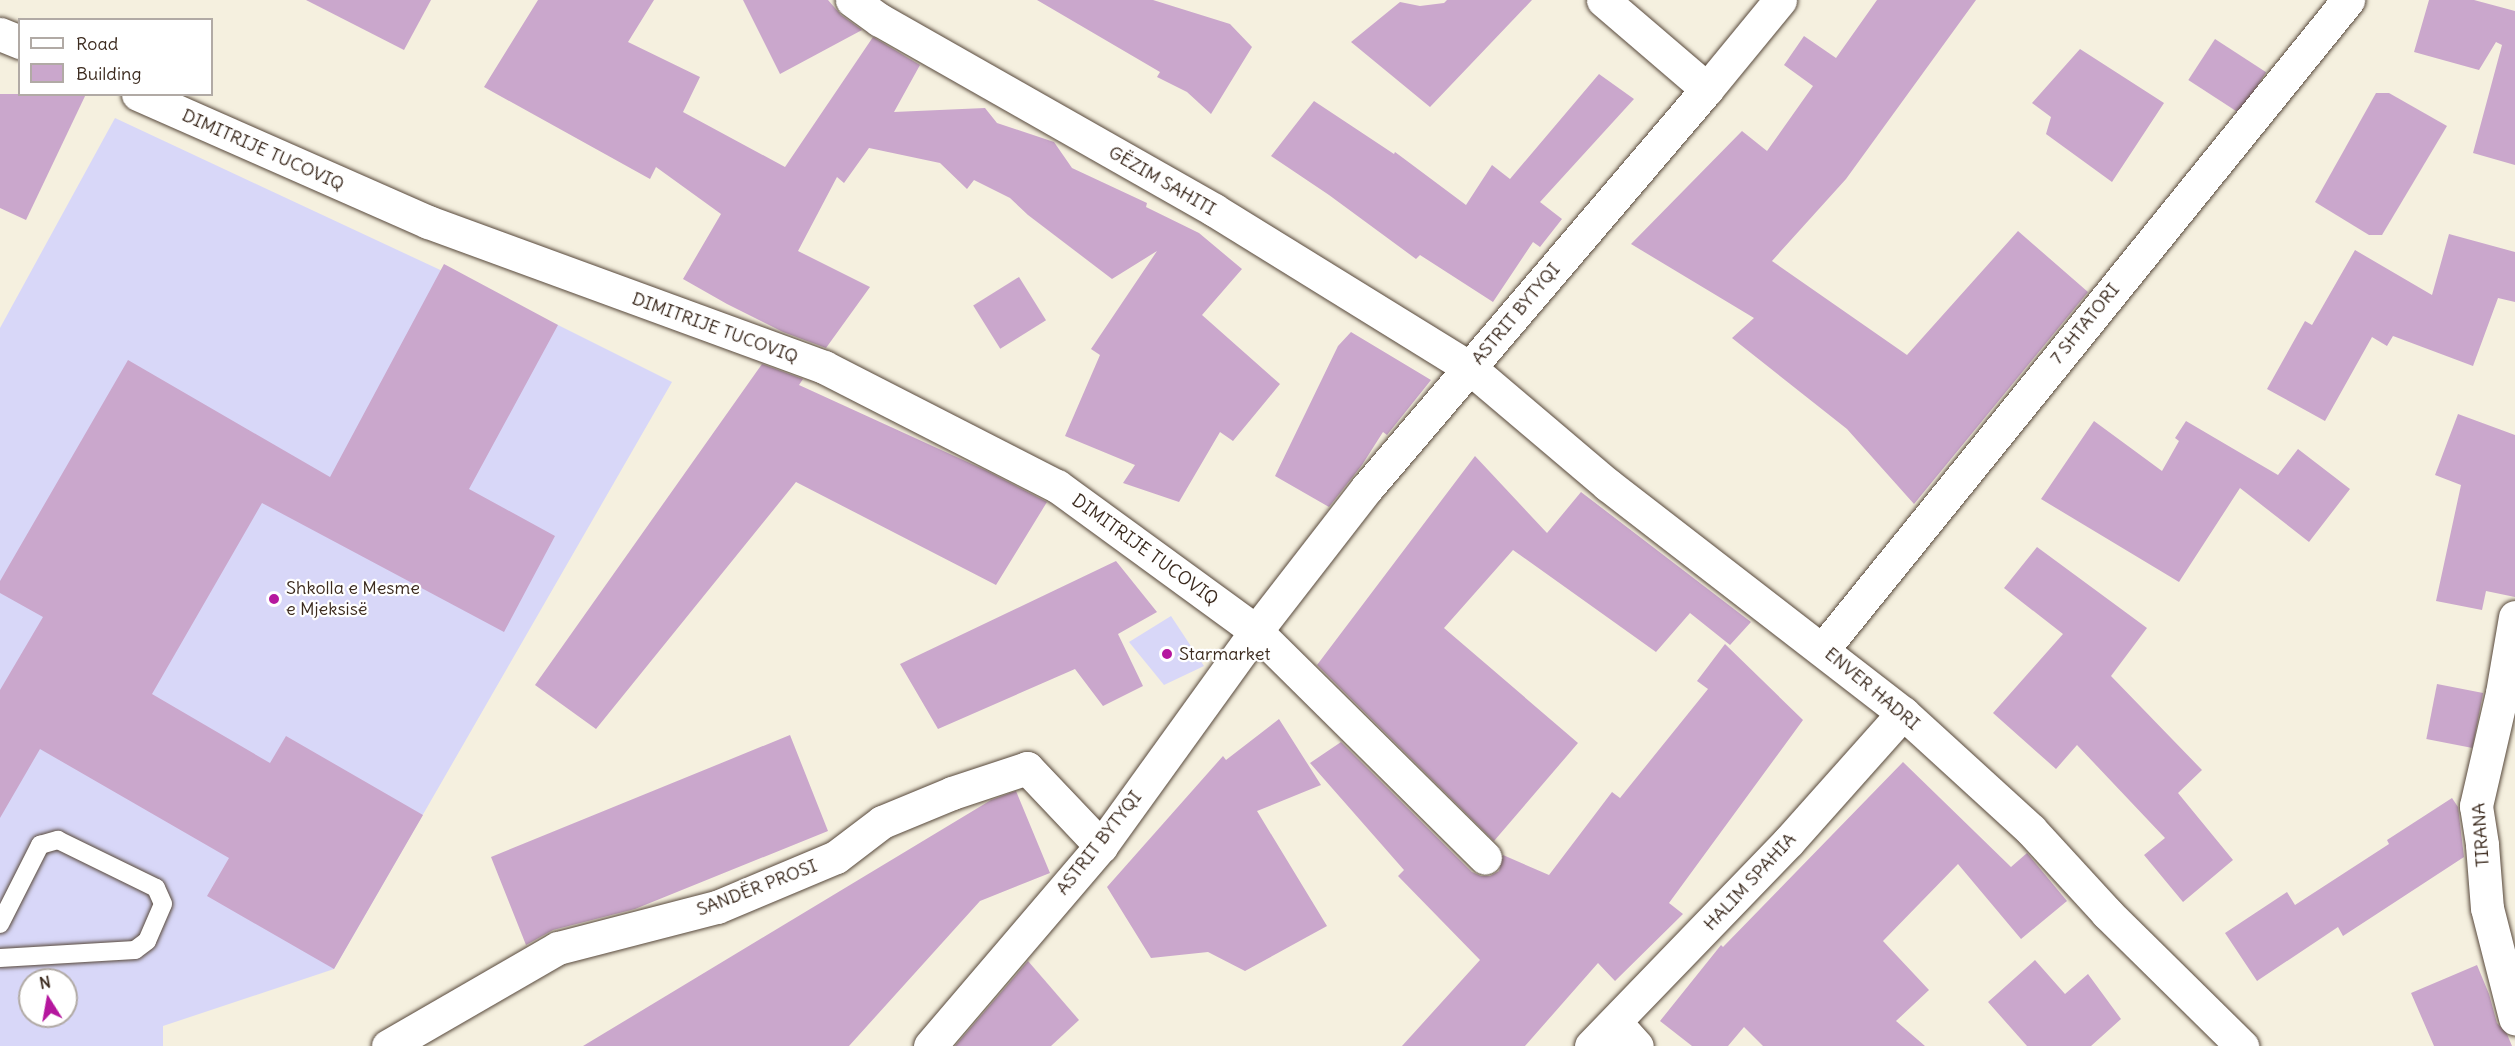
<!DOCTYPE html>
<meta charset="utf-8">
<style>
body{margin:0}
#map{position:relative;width:2515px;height:1046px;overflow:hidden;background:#f5f0df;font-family:Delius,sans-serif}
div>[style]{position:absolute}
.built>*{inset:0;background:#d8d7f8}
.building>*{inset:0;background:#caa7cc;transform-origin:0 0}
.roads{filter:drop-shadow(0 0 2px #57483b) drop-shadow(0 0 2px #57483b)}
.lane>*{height:18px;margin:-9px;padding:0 9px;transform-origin:9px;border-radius:9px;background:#fff}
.street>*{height:33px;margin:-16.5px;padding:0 16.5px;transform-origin:16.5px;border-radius:16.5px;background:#fff}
.secondary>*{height:33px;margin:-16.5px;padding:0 16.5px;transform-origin:16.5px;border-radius:16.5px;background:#fff}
.dots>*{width:16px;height:16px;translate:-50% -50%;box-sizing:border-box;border:3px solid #fff;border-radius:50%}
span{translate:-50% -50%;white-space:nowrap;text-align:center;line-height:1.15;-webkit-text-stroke:4.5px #fff;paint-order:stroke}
.street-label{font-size:18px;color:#3b2a1e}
.poi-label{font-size:18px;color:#3b2a1e}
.left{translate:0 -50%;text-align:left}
.legend{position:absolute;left:18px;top:18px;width:195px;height:78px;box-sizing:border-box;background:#fff;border:2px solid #b1aaa5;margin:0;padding:8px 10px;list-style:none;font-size:18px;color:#3b2a1e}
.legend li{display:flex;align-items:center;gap:12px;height:30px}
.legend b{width:30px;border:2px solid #b1aaa5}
.north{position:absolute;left:18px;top:968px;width:60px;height:60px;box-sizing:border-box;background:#fff;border:2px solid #b1aaa5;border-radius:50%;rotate:349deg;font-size:16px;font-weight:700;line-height:24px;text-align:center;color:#3b2a1e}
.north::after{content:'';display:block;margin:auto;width:21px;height:27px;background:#b5179e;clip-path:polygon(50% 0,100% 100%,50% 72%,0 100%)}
</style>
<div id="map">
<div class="built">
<div style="clip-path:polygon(evenodd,115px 118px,558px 325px,672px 382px,334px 969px,163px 1026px,163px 1046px,0 1046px,0 328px,115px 118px,30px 980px,66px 980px,66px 1016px,30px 1016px,30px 980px)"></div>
<div style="clip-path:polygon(1171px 616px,1204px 666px,1164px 685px,1129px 642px)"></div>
</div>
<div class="building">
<div style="clip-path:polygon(306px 0,431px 0,404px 50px)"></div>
<div style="clip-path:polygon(538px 0,654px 0,628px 42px,700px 77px,683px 112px,785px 167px,873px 37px,920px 65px,894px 112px,985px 108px,997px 123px,1054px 142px,1072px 168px,1147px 203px,1146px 207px,1199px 233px,1242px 269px,1202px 315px,1280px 384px,1233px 441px,1220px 432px,1179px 502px,1123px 483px,1135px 465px,1065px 436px,1100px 355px,1091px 349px,1157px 251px,1112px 279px,1028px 215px,1010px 198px,974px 180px,967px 189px,940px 163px,869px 148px,844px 183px,837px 177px,798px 251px,870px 287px,826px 348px,783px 332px,727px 304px,683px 279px,721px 214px,656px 167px,650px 179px,484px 87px)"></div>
<div style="clip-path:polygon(743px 0,828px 0,841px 15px,862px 30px,780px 74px)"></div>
<div style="clip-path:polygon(1037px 0,1153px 0,1230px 24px,1252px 47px,1211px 114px,1187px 92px,1157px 77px,1160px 72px)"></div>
<div style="clip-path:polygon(1447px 0,1532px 0,1430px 107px,1351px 42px,1400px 2px,1420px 6px,1444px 3px)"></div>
<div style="clip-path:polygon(1877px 0,1976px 0,1846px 179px,1772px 261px,1907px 355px,2018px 231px,2088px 292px,1914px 504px,1847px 429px,1732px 338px,1754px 318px,1631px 244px,1742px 131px,1767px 151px,1813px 86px,1784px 65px,1804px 36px,1836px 58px)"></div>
<div style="clip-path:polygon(2429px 0,2474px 0,2515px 11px,2515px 165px,2473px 153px,2502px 45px,2496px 42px,2479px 70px,2414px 52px)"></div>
<div style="left:2215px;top:39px;width:61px;height:49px;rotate:33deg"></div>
<div style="clip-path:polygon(2080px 49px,2164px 103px,2112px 182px,2046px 134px,2051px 117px,2032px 103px)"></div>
<div style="clip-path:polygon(1599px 74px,1634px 99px,1540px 202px,1562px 219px,1540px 247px,1533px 242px,1493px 302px,1420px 255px,1416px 259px,1329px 195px,1271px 156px,1314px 101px,1394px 154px,1395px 152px,1466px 205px,1492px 165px,1510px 179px)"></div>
<div style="clip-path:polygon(2376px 93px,2389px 93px,2447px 126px,2382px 235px,2369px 235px,2315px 202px)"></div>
<div style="clip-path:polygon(0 94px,86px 94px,26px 220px,0 208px)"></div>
<div style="clip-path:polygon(2449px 234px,2515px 252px,2515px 302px,2498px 298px,2473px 366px,2393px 336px,2387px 346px,2372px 337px,2325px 421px,2267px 389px,2305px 321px,2312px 325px,2355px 250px,2432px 295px)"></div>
<div style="clip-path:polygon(444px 264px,558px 325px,469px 489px,555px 536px,504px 632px,262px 503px,152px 694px,270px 763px,286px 736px,423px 815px,334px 969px,207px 896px,229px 858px,40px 749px,0 818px,0 690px,43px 617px,0 593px,0 581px,128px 360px,330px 477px)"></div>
<div style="left:1019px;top:277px;width:51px;height:54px;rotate:58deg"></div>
<div style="clip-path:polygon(1351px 332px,1431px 380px,1387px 435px,1383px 432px,1362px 465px,1329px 507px,1275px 476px,1338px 346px)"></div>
<div style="clip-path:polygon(762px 364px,803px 379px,799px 385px,985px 470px,1047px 502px,996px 585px,796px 482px,596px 729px,535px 685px)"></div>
<div style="clip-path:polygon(2458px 414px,2515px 435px,2515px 597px,2486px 591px,2482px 610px,2436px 601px,2461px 485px,2435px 475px)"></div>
<div style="clip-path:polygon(2094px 421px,2162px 471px,2179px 441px,2175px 438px,2186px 421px,2278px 475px,2298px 449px,2350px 489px,2309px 542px,2240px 488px,2179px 582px,2041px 499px)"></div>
<div style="clip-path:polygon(1475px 456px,1547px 533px,1581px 492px,1751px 622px,1730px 645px,1690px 613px,1656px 652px,1513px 550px,1444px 628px,1578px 743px,1494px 841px,1317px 665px)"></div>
<div style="clip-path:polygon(2037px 547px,2147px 628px,2111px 676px,2202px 770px,2178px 793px,2233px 860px,2183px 902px,2144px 855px,2165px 838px,2077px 745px,2056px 769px,1993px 713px,2063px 634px,2004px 588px)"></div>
<div style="clip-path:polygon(1116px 561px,1157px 612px,1118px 634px,1143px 686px,1103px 706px,1075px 669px,938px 729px,900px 664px)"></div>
<div style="clip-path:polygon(1725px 644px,1803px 720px,1669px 903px,1683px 914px,1615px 981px,1598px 963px,1525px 1046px,1402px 1046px,1480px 960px,1398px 876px,1404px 870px,1310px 763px,1341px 742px,1472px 872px,1481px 876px,1490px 876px,1499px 871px,1503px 855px,1549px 875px,1612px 792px,1620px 798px,1708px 689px,1697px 681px)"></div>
<div style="left:2437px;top:684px;width:47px;height:56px;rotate:11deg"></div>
<div style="clip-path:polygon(1279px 719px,1321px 785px,1257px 811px,1327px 926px,1245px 971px,1208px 952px,1151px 958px,1107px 887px,1223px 756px,1226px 760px)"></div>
<div style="clip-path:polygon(790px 735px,828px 831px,635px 909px,553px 930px,526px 945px,491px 857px)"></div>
<div style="clip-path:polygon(1903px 762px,2011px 867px,2027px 853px,2067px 901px,2021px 939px,1958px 864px,1883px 941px,1929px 990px,1896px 1021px,1925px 1046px,1763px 1046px,1744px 1027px,1728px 1046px,1692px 1046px,1660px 1021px,1721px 945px,1723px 947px)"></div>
<div style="clip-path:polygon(1016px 791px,1050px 873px,980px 901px,849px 1046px,583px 1046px,991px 800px)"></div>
<div style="clip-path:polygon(2452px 798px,2458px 807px,2464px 857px,2343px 936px,2338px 927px,2257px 981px,2225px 933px,2287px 892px,2295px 905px,2389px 844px,2387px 840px)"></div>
<div style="clip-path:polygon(2035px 960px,2065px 994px,2088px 974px,2121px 1019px,2091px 1046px,2027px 1046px,1988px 1002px)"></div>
<div style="clip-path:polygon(1028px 961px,1079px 1020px,1051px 1046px,955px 1046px)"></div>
<div style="clip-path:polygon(2477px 965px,2489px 994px,2497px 1023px,2507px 1034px,2512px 1046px,2434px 1046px,2411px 993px)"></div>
</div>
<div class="roads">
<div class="lane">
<div style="left:0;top:924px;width:89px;rotate:-63.1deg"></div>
<div style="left:40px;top:845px;width:19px;rotate:-16deg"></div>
<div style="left:58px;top:840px;width:109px;rotate:26.1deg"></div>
<div style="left:156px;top:888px;width:17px;rotate:66deg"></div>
<div style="left:163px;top:904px;width:40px;rotate:113.4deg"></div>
<div style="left:147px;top:941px;width:15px;rotate:143deg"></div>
<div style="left:135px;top:950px;width:135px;rotate:176.6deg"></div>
</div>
<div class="street">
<div style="left:852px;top:0;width:34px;rotate:36deg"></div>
<div style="left:880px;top:20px;width:384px;rotate:29.6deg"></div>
<div style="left:1214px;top:210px;width:301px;rotate:31.7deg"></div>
<div style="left:1470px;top:368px;width:181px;rotate:40.3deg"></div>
<div style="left:1608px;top:485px;width:373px;rotate:37.7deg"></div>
<div style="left:1903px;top:713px;width:173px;rotate:42.4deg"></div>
<div style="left:2031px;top:830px;width:113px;rotate:47.5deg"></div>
<div style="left:2107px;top:913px;width:190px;rotate:44.6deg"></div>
<div style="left:1603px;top:0;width:137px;rotate:40.6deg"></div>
<div style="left:0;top:34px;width:22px;rotate:22deg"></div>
<div style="left:138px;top:94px;width:317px;rotate:23.8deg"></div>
<div style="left:428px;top:222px;width:422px;rotate:20.1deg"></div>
<div style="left:824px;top:367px;width:262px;rotate:27.1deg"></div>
<div style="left:1057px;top:486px;width:246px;rotate:36.1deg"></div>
<div style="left:1256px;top:631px;width:322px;rotate:44.7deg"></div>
<div style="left:2515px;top:617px;width:77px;rotate:99.7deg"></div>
<div style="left:2502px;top:693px;width:116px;rotate:103deg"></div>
<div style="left:2476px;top:806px;width:39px;rotate:81deg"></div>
<div style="left:2482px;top:845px;width:63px;rotate:85.5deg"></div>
<div style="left:2487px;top:908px;width:114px;rotate:75.7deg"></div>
<div style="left:1823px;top:649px;width:835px;rotate:-51.03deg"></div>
<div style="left:1616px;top:1023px;width:31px;rotate:48deg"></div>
<div style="left:388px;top:1046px;width:196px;rotate:-30deg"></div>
<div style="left:558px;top:948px;width:164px;rotate:-14.5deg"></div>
<div style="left:717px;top:907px;width:129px;rotate:-22.8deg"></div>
<div style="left:836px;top:857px;width:58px;rotate:-37.3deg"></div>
<div style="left:882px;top:822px;width:76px;rotate:-22.5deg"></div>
<div style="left:952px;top:793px;width:79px;rotate:-18.4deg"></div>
<div style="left:1027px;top:768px;width:108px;rotate:46.5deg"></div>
<div style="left:1591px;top:1046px;width:285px;rotate:-46deg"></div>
<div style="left:1789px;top:841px;width:171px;rotate:-48.3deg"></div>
</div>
<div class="secondary">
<div style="left:930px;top:1046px;width:263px;rotate:-49.5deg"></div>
<div style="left:1101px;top:846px;width:265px;rotate:-54.2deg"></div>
<div style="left:1256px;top:631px;width:181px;rotate:-52.2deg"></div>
<div style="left:1367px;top:488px;width:524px;rotate:-49.56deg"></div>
<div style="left:1707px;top:89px;width:115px;rotate:-50.6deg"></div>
</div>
</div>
<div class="dots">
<div style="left:274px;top:599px;background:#b5179e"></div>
<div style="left:1167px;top:654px;background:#b5179e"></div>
</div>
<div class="street-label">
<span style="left:263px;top:150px;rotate:24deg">DIMITRIJE TUCOVIQ</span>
<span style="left:1162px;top:181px;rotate:30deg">GËZIM SAHITI</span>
<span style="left:1516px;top:314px;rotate:-50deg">ASTRIT BYTYQI</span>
<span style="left:2085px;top:324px;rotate:-51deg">7 SHTATORI</span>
<span style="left:715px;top:328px;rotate:20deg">DIMITRIJE TUCOVIQ</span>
<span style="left:1145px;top:550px;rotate:36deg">DIMITRIJE TUCOVIQ</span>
<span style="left:1872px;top:689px;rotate:40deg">ENVER HADRI</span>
<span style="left:2481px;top:835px;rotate:-94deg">TIRANA</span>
<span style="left:1099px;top:843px;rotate:-52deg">ASTRIT BYTYQI</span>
<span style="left:1750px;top:882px;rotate:-47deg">HALIM SPAHIA</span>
<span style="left:757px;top:888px;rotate:-21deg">SANDËR PROSI</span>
</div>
<div class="poi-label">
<span class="left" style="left:286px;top:599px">Shkolla e Mesme<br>e Mjeksisë</span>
<span class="left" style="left:1179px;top:654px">Starmarket</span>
</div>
<ul class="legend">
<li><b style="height:8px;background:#fff"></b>Road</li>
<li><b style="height:16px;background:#caa7cc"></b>Building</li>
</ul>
<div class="north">N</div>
</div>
